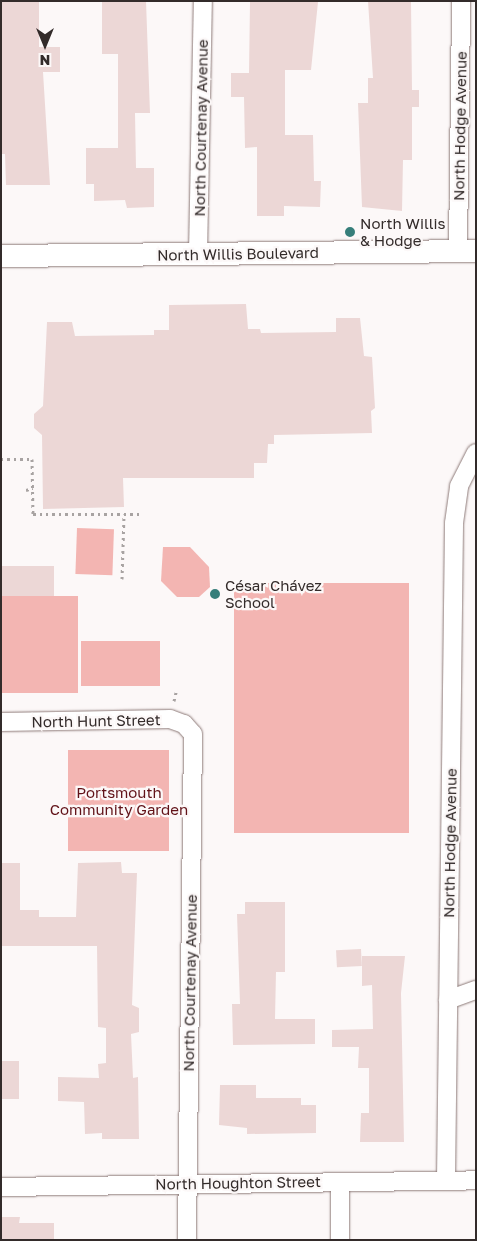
<!DOCTYPE html>
<meta charset="utf-8">
<style>
body{margin:0}
#map{position:relative;width:477px;height:1241px;overflow:hidden;background:#fcf8f8;font-family:"Golos Text",sans-serif}
div>[style]{position:absolute}
.green>*{inset:0;background:#f3b5b2;transform-origin:0 0}
.building>*{inset:0;background:#ecd7d6;transform-origin:0 0}
.path>*{height:3px;margin-top:-1.5px;transform-origin:0;background:repeating-linear-gradient(90deg,#a8a3a2 0 2.5px,transparent 0 6.5px)}
.roads{filter:drop-shadow(0 0 1px #8e7b79) drop-shadow(0 0 1px #8e7b79)}
.minor>*{height:18px;margin:-9px;padding:0 9px;transform-origin:9px;border-radius:9px;background:#fff}
.tertiary>*{height:22px;margin:-11px;padding:0 11px;transform-origin:11px;border-radius:11px;background:#fff}
.dots>*{width:14px;height:14px;translate:-50% -50%;box-sizing:border-box;border:2px solid #fcf8f8;border-radius:50%}
span{translate:-50% -50%;white-space:nowrap;text-align:center;line-height:1.15;-webkit-text-stroke:4.5px #fcf8f8;paint-order:stroke}
.street-label{font-size:15px;color:#332b2a}
.poi-label{font-size:15px;color:#332b2a}
.left{translate:0 -50%;text-align:left}
.park-label{font-size:15px;color:#611218}
.frame{position:absolute;inset:0;border:2px solid #332b2a;pointer-events:none}
.north{position:absolute;left:20px;top:20px;width:50px;height:50px;-webkit-text-stroke:4px #fcf8f8;paint-order:stroke;rotate:180deg;font-size:14px;font-weight:700;line-height:20px;text-align:center;color:#332b2a}
.north::after{content:'';display:block;margin:auto;width:18px;height:22px;background:#332b2a;clip-path:polygon(50% 0,100% 100%,50% 72%,0 100%)}
</style>
<div id="map">
<div class="green">
<div style="left:77px;top:528px;width:37px;height:46px;rotate:2deg"></div>
<div style="clip-path:polygon(163px 547px,190px 547px,209px 567px,210px 587px,199px 597px,177px 597px,161px 581px)"></div>
<div style="left:234px;top:583px;width:175px;height:250px"></div>
<div style="left:1px;top:596px;width:77px;height:97px"></div>
<div style="left:160px;top:641px;width:45px;height:79px;rotate:90deg"></div>
<div style="left:68px;top:750px;width:101px;height:101px"></div>
</div>
<div class="building">
<div style="clip-path:polygon(1px 1px,39px 1px,39px 47px,60px 47px,60px 72px,43px 72px,50px 185px,6px 185px,5px 154px,1px 154px)"></div>
<div style="clip-path:polygon(102px 1px,146px 1px,150px 113px,135px 113px,136px 168px,154px 168px,154px 207px,127px 208px,125px 200px,94px 201px,94px 184px,86px 184px,86px 148px,118px 148px,118px 54px,102px 54px)"></div>
<div style="clip-path:polygon(368px 1px,411px 1px,412px 90px,419px 90px,419px 107px,412px 107px,412px 160px,403px 160px,402px 211px,362px 207px,358px 103px,368px 103px,368px 78px,373px 78px)"></div>
<div style="clip-path:polygon(250px 2px,318px 2px,311px 70px,285px 70px,285px 135px,313px 135px,314px 181px,321px 181px,320px 207px,284px 206px,284px 216px,257px 216px,257px 147px,245px 148px,244px 97px,231px 97px,231px 73px,249px 73px)"></div>
<div style="clip-path:polygon(246px 304px,248px 329px,260px 329px,261px 333px,336px 332px,336px 318px,360px 318px,364px 356px,372px 357px,375px 408px,371px 411px,372px 433px,274px 435px,274px 444px,268px 444px,267px 463px,254px 463px,254px 478px,123px 478px,124px 507px,43px 509px,42px 435px,34px 428px,34px 414px,43px 406px,47px 322px,72px 322px,75px 336px,154px 335px,154px 330px,169px 330px,169px 305px)"></div>
<div style="left:1px;top:566px;width:53px;height:30px"></div>
<div style="clip-path:polygon(121px 862px,122px 873px,137px 873px,132px 1005px,139px 1008px,139px 1032px,131px 1034px,133px 1078px,138px 1077px,139px 1139px,102px 1139px,102px 1133px,85px 1134px,84px 1102px,58px 1101px,58px 1077px,99px 1078px,98px 1064px,106px 1063px,106px 1028px,98px 1027px,97px 946px,1px 946px,1px 863px,20px 863px,20px 910px,39px 910px,39px 917px,76px 917px,78px 863px)"></div>
<div style="clip-path:polygon(245px 902px,285px 902px,285px 972px,276px 972px,275px 1019px,315px 1019px,315px 1044px,233px 1045px,232px 1004px,240px 1004px,237px 914px,245px 914px)"></div>
<div style="left:361px;top:949px;width:17px;height:25px;rotate:87deg"></div>
<div style="clip-path:polygon(362px 956px,405px 956px,401px 993px,404px 1142px,360px 1142px,361px 1113px,369px 1113px,369px 1068px,358px 1068px,359px 1047px,332px 1047px,332px 1030px,373px 1029px,372px 985px,362px 986px)"></div>
<div style="left:1px;top:1061px;width:18px;height:38px"></div>
<div style="clip-path:polygon(220px 1085px,256px 1085px,256px 1098px,301px 1098px,301px 1105px,316px 1105px,316px 1133px,247px 1134px,247px 1128px,219px 1125px)"></div>
<div style="clip-path:polygon(1px 1217px,20px 1217px,19px 1223px,54px 1223px,54px 1240px,1px 1240px)"></div>
</div>
<div class="path">
<div style="left:1px;top:459px;width:31px"></div>
<div style="left:32px;top:459px;width:55px;rotate:89deg"></div>
<div style="left:33px;top:514px;width:106px"></div>
<div style="left:26px;top:490px;width:7px;rotate:-16deg"></div>
<div style="left:122px;top:579px;width:65px;rotate:-88.2deg"></div>
<div style="left:174px;top:701px;width:9px;rotate:-77deg"></div>
</div>
<div class="roads">
<div class="minor">
<div style="left:458px;top:252px;width:251px;rotate:-89.3deg"></div>
<div style="left:198px;top:254px;width:253px;rotate:-88.9deg"></div>
<div style="left:1px;top:722px;width:169px;rotate:-1deg"></div>
<div style="left:170px;top:719px;width:15px;rotate:20deg"></div>
<div style="left:184px;top:724px;width:13px;rotate:48deg"></div>
<div style="left:193px;top:734px;width:506px;rotate:90.68deg"></div>
<div style="left:448px;top:1000px;width:30px;rotate:-20deg"></div>
<div style="left:446px;top:1180px;width:657px;rotate:-89.3deg"></div>
<div style="left:454px;top:523px;width:37px;rotate:-82deg"></div>
<div style="left:459px;top:486px;width:37px;rotate:-63deg"></div>
<div style="left:340px;top:1182px;width:58px;rotate:90deg"></div>
<div style="left:1px;top:1187px;width:475px;rotate:-0.8deg"></div>
</div>
<div class="tertiary">
<div style="left:1px;top:256px;width:475px;rotate:-0.6deg"></div>
</div>
</div>
<div class="dots">
<div style="left:350px;top:232px;background:#367e7a"></div>
<div style="left:215px;top:594px;background:#367e7a"></div>
</div>
<div class="street-label">
<span style="left:460px;top:126px;rotate:-89deg">North Hodge Avenue</span>
<span style="left:201px;top:128px;rotate:-89deg">North Courtenay Avenue</span>
<span style="left:238px;top:254px;rotate:-1deg">North Willis Boulevard</span>
<span style="left:96px;top:721px;rotate:-1deg">North Hunt Street</span>
<span style="left:450px;top:843px;rotate:-89deg">North Hodge Avenue</span>
<span style="left:190px;top:983px;rotate:-89deg">North Courtenay Avenue</span>
<span style="left:238px;top:1183px;rotate:-1deg">North Houghton Street</span>
</div>
<div class="poi-label">
<span class="left" style="left:360px;top:232px">North Willis<br>&amp; Hodge</span>
<span class="left" style="left:225px;top:594px">César Chávez<br>School</span>
</div>
<div class="park-label">
<span style="left:119px;top:801px">Portsmouth<br>Community Garden</span>
</div>
<div class="frame"></div>
<div class="north">N</div>
</div>
